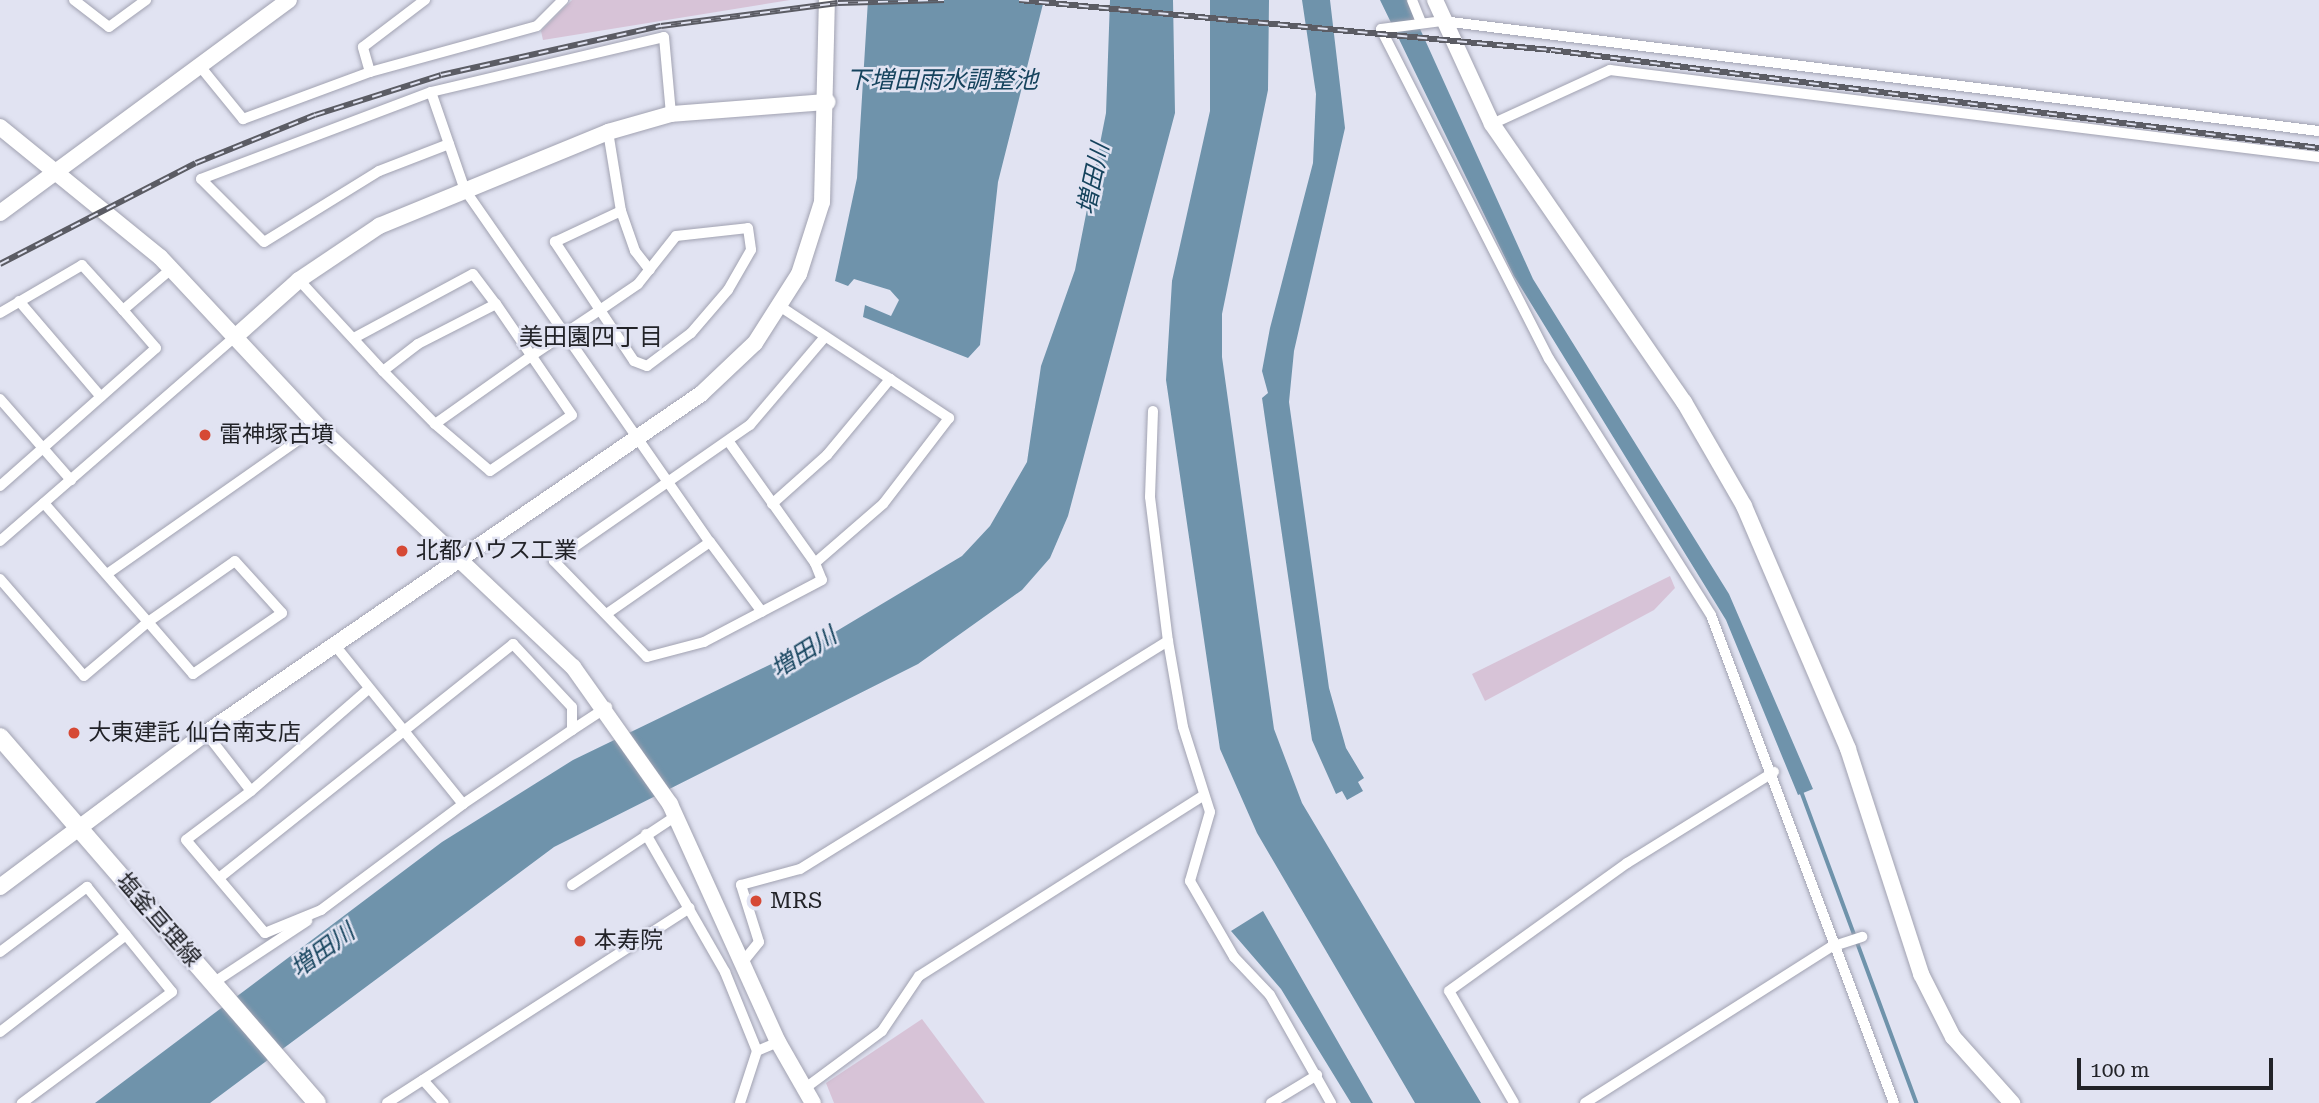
<!DOCTYPE html>
<meta charset="utf-8">
<style>
body{margin:0}
#map{position:relative;width:2319px;height:1103px;overflow:hidden;background:#e1e3f2;font-family:"Roboto Serif","Noto Sans JP",serif}
div>[style]{position:absolute}
.green>*{inset:0;background:#d7c3d7}
.water>*{inset:0;background:#6f93ab}
.stream>*{height:3.5px;margin:-1.75px;padding:0 1.75px;transform-origin:1.75px;border-radius:1.75px;background:#6f93ab}
.roads{filter:drop-shadow(0 0 2px #a1a2b1) drop-shadow(0 0 2px #a1a2b1)}
.street>*{height:10px;margin:-5px;padding:0 5px;transform-origin:5px;border-radius:5px;background:#fff}
.secondary>*{height:16px;margin:-8px;padding:0 8px;transform-origin:8px;border-radius:8px;background:#fff}
.primary>*{height:18px;margin:-9px;padding:0 9px;transform-origin:9px;border-radius:9px;background:#fff}
.rail>*{height:6px;margin-top:-3px;transform-origin:0;background:repeating-linear-gradient(90deg,#e1e3f2 0 10px,#5b5c64 0 20px);box-sizing:border-box;border-block:2px solid #5b5c64}
.dots>*{width:19px;height:19px;translate:-50% -50%;box-sizing:border-box;border:4px solid #e1e3f2;border-radius:50%}
span{translate:-50% -50%;white-space:nowrap;text-align:center;line-height:1.15;-webkit-text-stroke:5px #e1e3f2;paint-order:stroke}
.poi-label{font-size:23px;color:#222328}
.left{translate:0 -50%;text-align:left}
.street-label{font-size:23px;color:#222328}
.water-label{font-size:24px;color:#15435d;font-style:italic}
.neighbourhood-label{font-size:24px;color:#222328}
.scale{position:absolute;left:2077px;top:1058px;width:196px;height:32px;box-sizing:border-box;border:4px solid #222328;border-top:0;padding-left:9px;font-size:21px;line-height:24px;white-space:nowrap;color:#222328;-webkit-text-stroke:5px #e1e3f2;paint-order:stroke}
</style>
<div id="map">
<div class="green">
<div style="clip-path:polygon(572px 0,790px 0,543px 40px,541px 31px)"></div>
<div style="clip-path:polygon(1670px 576px,1675px 588px,1654px 610px,1485px 701px,1472px 674px)"></div>
<div style="clip-path:polygon(922px 1019px,985px 1103px,834px 1103px,826px 1083px)"></div>
</div>
<div class="water">
<div style="clip-path:polygon(868px 0,1044px 0,998px 182px,980px 345px,968px 358px,863px 317px,865px 305px,891px 316px,899px 300px,890px 290px,854px 279px,848px 286px,835px 281px,857px 178px)"></div>
<div style="clip-path:polygon(1110px 0,1173px 0,1175px 113px,1068px 516px,1050px 558px,1022px 590px,918px 664px,554px 847px,210px 1103px,95px 1103px,442px 842px,573px 760px,825px 638px,962px 556px,990px 526px,1027px 462px,1041px 366px,1075px 270px,1106px 113px)"></div>
<div style="clip-path:polygon(1210px 0,1269px 0,1268px 90px,1222px 314px,1222px 357px,1274px 729px,1302px 803px,1481px 1103px,1415px 1103px,1257px 833px,1220px 749px,1166px 380px,1172px 281px,1210px 111px)"></div>
<div style="clip-path:polygon(1302px 0,1330px 0,1345px 128px,1294px 351px,1289px 402px,1329px 688px,1346px 748px,1364px 778px,1358px 782px,1363px 791px,1347px 800px,1342px 791px,1336px 794px,1312px 740px,1262px 398px,1268px 393px,1262px 371px,1270px 328px,1313px 163px,1316px 94px)"></div>
<div style="clip-path:polygon(1380px 0,1407px 0,1533px 279px,1729px 594px,1813px 789px,1798px 795px,1726px 620px,1514px 276px)"></div>
<div style="clip-path:polygon(1263px 911px,1373px 1103px,1351px 1103px,1281px 989px,1231px 931px)"></div>
</div>
<div class="stream">
<div style="left:1801px;top:790px;width:334px;rotate:69.7deg"></div>
</div>
<div class="roads">
<div class="street">
<div style="left:74px;top:0;width:44px;rotate:37.6deg"></div>
<div style="left:109px;top:27px;width:46px;rotate:-36.1deg"></div>
<div style="left:1412px;top:0;width:24px;rotate:68deg"></div>
<div style="left:199px;top:65px;width:70px;rotate:50.8deg"></div>
<div style="left:243px;top:119px;width:135px;rotate:-20.3deg"></div>
<div style="left:370px;top:72px;width:173px;rotate:-15.4deg"></div>
<div style="left:537px;top:26px;width:37px;rotate:-45deg"></div>
<div style="left:370px;top:72px;width:26px;rotate:-106deg"></div>
<div style="left:363px;top:47px;width:78px;rotate:-37.2deg"></div>
<div style="left:431px;top:92px;width:104px;rotate:70.9deg"></div>
<div style="left:465px;top:190px;width:429px;rotate:55.2deg"></div>
<div style="left:710px;top:542px;width:124px;rotate:145.2deg"></div>
<div style="left:1492px;top:124px;width:130px;rotate:-24.6deg"></div>
<div style="left:1610px;top:70px;width:714px;rotate:7deg"></div>
<div style="left:449px;top:144px;width:75px;rotate:158.9deg"></div>
<div style="left:379px;top:171px;width:135px;rotate:148.3deg"></div>
<div style="left:264px;top:242px;width:89px;rotate:-135deg"></div>
<div style="left:201px;top:179px;width:246px;rotate:-20.7deg"></div>
<div style="left:431px;top:92px;width:239px;rotate:-13.3deg"></div>
<div style="left:664px;top:37px;width:77px;rotate:84.8deg"></div>
<div style="left:621px;top:211px;width:42px;rotate:70.7deg"></div>
<div style="left:635px;top:251px;width:24px;rotate:52deg"></div>
<div style="left:299px;top:280px;width:124px;rotate:47.3deg"></div>
<div style="left:383px;top:371px;width:74px;rotate:45.5deg"></div>
<div style="left:435px;top:424px;width:72px;rotate:40.5deg"></div>
<div style="left:490px;top:471px;width:99px;rotate:-34.3deg"></div>
<div style="left:572px;top:415px;width:135px;rotate:-124.4deg"></div>
<div style="left:496px;top:304px;width:88px;rotate:152.9deg"></div>
<div style="left:418px;top:344px;width:44px;rotate:142.4deg"></div>
<div style="left:19px;top:301px;width:126px;rotate:49.5deg"></div>
<div style="left:781px;top:307px;width:131px;rotate:33.4deg"></div>
<div style="left:0;top:313px;width:95px;rotate:-30.3deg"></div>
<div style="left:82px;top:265px;width:61px;rotate:47.7deg"></div>
<div style="left:123px;top:310px;width:63px;rotate:-40.5deg"></div>
<div style="left:354px;top:338px;width:135px;rotate:-28.3deg"></div>
<div style="left:473px;top:274px;width:38px;rotate:53deg"></div>
<div style="left:0;top:399px;width:108px;rotate:48.8deg"></div>
<div style="left:1153px;top:411px;width:86px;rotate:92deg"></div>
<div style="left:1150px;top:497px;width:145px;rotate:82.9deg"></div>
<div style="left:1168px;top:641px;width:87px;rotate:80.1deg"></div>
<div style="left:1183px;top:727px;width:89px;rotate:72.4deg"></div>
<div style="left:1210px;top:812px;width:72px;rotate:106.2deg"></div>
<div style="left:1190px;top:881px;width:88px;rotate:59.9deg"></div>
<div style="left:1234px;top:957px;width:52px;rotate:46.5deg"></div>
<div style="left:1270px;top:995px;width:124px;rotate:60.5deg"></div>
<div style="left:435px;top:424px;width:118px;rotate:-35.3deg"></div>
<div style="left:531px;top:356px;width:83px;rotate:-33.7deg"></div>
<div style="left:600px;top:310px;width:46px;rotate:-34.4deg"></div>
<div style="left:638px;top:284px;width:61px;rotate:-51.6deg"></div>
<div style="left:676px;top:236px;width:72px;rotate:-6.3deg"></div>
<div style="left:748px;top:228px;width:22px;rotate:82deg"></div>
<div style="left:751px;top:250px;width:46px;rotate:119.9deg"></div>
<div style="left:728px;top:290px;width:57px;rotate:130.7deg"></div>
<div style="left:691px;top:333px;width:55px;rotate:143.1deg"></div>
<div style="left:647px;top:366px;width:14px;rotate:-159deg"></div>
<div style="left:634px;top:361px;width:61px;rotate:-123.7deg"></div>
<div style="left:600px;top:310px;width:82px;rotate:-123.5deg"></div>
<div style="left:555px;top:242px;width:73px;rotate:-25.2deg"></div>
<div style="left:621px;top:211px;width:80px;rotate:-99.3deg"></div>
<div style="left:729px;top:442px;width:148px;rotate:54.6deg"></div>
<div style="left:0;top:486px;width:208px;rotate:-41.5deg"></div>
<div style="left:156px;top:348px;width:50px;rotate:-131deg"></div>
<div style="left:772px;top:504px;width:74px;rotate:-41.7deg"></div>
<div style="left:827px;top:455px;width:99px;rotate:-50.3deg"></div>
<div style="left:890px;top:379px;width:71px;rotate:33.5deg"></div>
<div style="left:949px;top:418px;width:108px;rotate:127.5deg"></div>
<div style="left:883px;top:504px;width:90px;rotate:139.1deg"></div>
<div style="left:815px;top:563px;width:18px;rotate:68deg"></div>
<div style="left:822px;top:580px;width:133px;rotate:152.3deg"></div>
<div style="left:704px;top:642px;width:59px;rotate:165.3deg"></div>
<div style="left:647px;top:657px;width:134px;rotate:-134.1deg"></div>
<div style="left:554px;top:561px;width:239px;rotate:-34.8deg"></div>
<div style="left:750px;top:425px;width:116px;rotate:-49.6deg"></div>
<div style="left:0;top:541px;width:311px;rotate:-41deg"></div>
<div style="left:710px;top:542px;width:87px;rotate:53.4deg"></div>
<div style="left:107px;top:574px;width:258px;rotate:-35deg"></div>
<div style="left:0;top:579px;width:128px;rotate:49.1deg"></div>
<div style="left:84px;top:676px;width:84px;rotate:-40.2deg"></div>
<div style="left:148px;top:622px;width:106px;rotate:-35deg"></div>
<div style="left:235px;top:561px;width:70px;rotate:47.9deg"></div>
<div style="left:282px;top:613px;width:108px;rotate:145.6deg"></div>
<div style="left:193px;top:674px;width:69px;rotate:-130.9deg"></div>
<div style="left:148px;top:622px;width:158px;rotate:-131.2deg"></div>
<div style="left:572px;top:730px;width:42px;rotate:-33.3deg"></div>
<div style="left:206px;top:733px;width:73px;rotate:52.2deg"></div>
<div style="left:251px;top:791px;width:81px;rotate:143deg"></div>
<div style="left:186px;top:840px;width:122px;rotate:49.7deg"></div>
<div style="left:265px;top:933px;width:61px;rotate:-22.3deg"></div>
<div style="left:321px;top:910px;width:177px;rotate:-36.7deg"></div>
<div style="left:463px;top:804px;width:207px;rotate:-128.9deg"></div>
<div style="left:251px;top:791px;width:154px;rotate:-41deg"></div>
<div style="left:646px;top:834px;width:159px;rotate:60.2deg"></div>
<div style="left:725px;top:972px;width:85px;rotate:67.9deg"></div>
<div style="left:219px;top:878px;width:376px;rotate:-38.5deg"></div>
<div style="left:513px;top:644px;width:86px;rotate:46.9deg"></div>
<div style="left:572px;top:707px;width:23px;rotate:90deg"></div>
<div style="left:572px;top:730px;width:132px;rotate:145.8deg"></div>
<div style="left:572px;top:885px;width:125px;rotate:-33.6deg"></div>
<div style="left:0;top:952px;width:109px;rotate:-36.8deg"></div>
<div style="left:87px;top:887px;width:135px;rotate:51deg"></div>
<div style="left:172px;top:992px;width:187px;rotate:143.5deg"></div>
<div style="left:742px;top:963px;width:27px;rotate:-51deg"></div>
<div style="left:759px;top:942px;width:60px;rotate:-107.5deg"></div>
<div style="left:741px;top:885px;width:61px;rotate:-15.2deg"></div>
<div style="left:800px;top:869px;width:433px;rotate:-31.8deg"></div>
<div style="left:213px;top:983px;width:113px;rotate:-33.4deg"></div>
<div style="left:0;top:1032px;width:159px;rotate:-37.6deg"></div>
<div style="left:423px;top:1080px;width:31px;rotate:48deg"></div>
<div style="left:804px;top:1089px;width:97px;rotate:-36.6deg"></div>
<div style="left:882px;top:1031px;width:66px;rotate:-56.1deg"></div>
<div style="left:919px;top:976px;width:336px;rotate:-32.4deg"></div>
<div style="left:387px;top:1103px;width:360px;rotate:-32.8deg"></div>
<div style="left:740px;top:1103px;width:55px;rotate:-71.9deg"></div>
<div style="left:757px;top:1051px;width:23px;rotate:-23deg"></div>
<div style="left:1271px;top:1103px;width:54px;rotate:-31.3deg"></div>
<div style="left:1514px;top:1103px;width:129px;rotate:-120.1deg"></div>
<div style="left:1449px;top:991px;width:219px;rotate:-35.7deg"></div>
<div style="left:1627px;top:863px;width:173px;rotate:-31.8deg"></div>
<div style="left:1585px;top:1103px;width:291px;rotate:-32.4deg"></div>
<div style="left:1831px;top:947px;width:33px;rotate:-18deg"></div>
<div style="left:1894px;top:1103px;width:521px;rotate:-110.56deg"></div>
<div style="left:1711px;top:615px;width:303px;rotate:-122.3deg"></div>
<div style="left:1549px;top:359px;width:370px;rotate:-117deg"></div>
<div style="left:1381px;top:29px;width:63px;rotate:-7.4deg"></div>
<div style="left:1443px;top:21px;width:883px;rotate:7.16deg"></div>
</div>
<div class="secondary">
<div style="left:1435px;top:0;width:136px;rotate:65.3deg"></div>
<div style="left:1492px;top:124px;width:338px;rotate:55.4deg"></div>
<div style="left:1684px;top:402px;width:120px;rotate:60deg"></div>
<div style="left:1744px;top:506px;width:264px;rotate:66.8deg"></div>
<div style="left:1848px;top:749px;width:237px;rotate:72deg"></div>
<div style="left:1921px;top:974px;width:71px;rotate:63.1deg"></div>
<div style="left:1953px;top:1037px;width:89px;rotate:48.2deg"></div>
<div style="left:0;top:127px;width:206px;rotate:39.1deg"></div>
<div style="left:160px;top:257px;width:231px;rotate:46.9deg"></div>
<div style="left:318px;top:426px;width:351px;rotate:43.4deg"></div>
<div style="left:573px;top:667px;width:168px;rotate:54.7deg"></div>
<div style="left:670px;top:804px;width:261px;rotate:65.6deg"></div>
<div style="left:778px;top:1042px;width:70px;rotate:60.2deg"></div>
<div style="left:0;top:213px;width:359px;rotate:-36.4deg"></div>
<div style="left:235px;top:337px;width:86px;rotate:-41.7deg"></div>
<div style="left:299px;top:280px;width:97px;rotate:-34deg"></div>
<div style="left:379px;top:226px;width:248px;rotate:-22.3deg"></div>
<div style="left:608px;top:132px;width:66px;rotate:-15.9deg"></div>
<div style="left:671px;top:114px;width:157px;rotate:-4.4deg"></div>
<div style="left:0;top:887px;width:257px;rotate:-36.8deg"></div>
<div style="left:206px;top:733px;width:600px;rotate:-34.41deg"></div>
<div style="left:701px;top:394px;width:74px;rotate:-43.4deg"></div>
<div style="left:755px;top:343px;width:82px;rotate:-57.5deg"></div>
<div style="left:799px;top:274px;width:76px;rotate:-72.3deg"></div>
<div style="left:822px;top:202px;width:202px;rotate:-88.6deg"></div>
</div>
<div class="primary">
<div style="left:0;top:737px;width:484px;rotate:49.1deg"></div>
</div>
</div>
<div class="rail">
<div style="left:1019px;top:0;width:534px;rotate:5.37deg"></div>
<div style="left:1551px;top:50px;width:774px;rotate:7.27deg"></div>
<div style="left:0;top:264px;width:220px;rotate:-27.3deg"></div>
<div style="left:196px;top:163px;width:128px;rotate:-22deg"></div>
<div style="left:315px;top:115px;width:132px;rotate:-17.6deg"></div>
<div style="left:441px;top:75px;width:225px;rotate:-12.6deg"></div>
<div style="left:661px;top:26px;width:178px;rotate:-7.4deg"></div>
<div style="left:838px;top:3px;width:106px;rotate:-1.6deg"></div>
</div>
<div class="dots">
<div style="left:205px;top:435px;background:#d64935"></div>
<div style="left:402px;top:551px;background:#d64935"></div>
<div style="left:74px;top:733px;background:#d64935"></div>
<div style="left:756px;top:901px;background:#d64935"></div>
<div style="left:580px;top:941px;background:#d64935"></div>
</div>
<div class="poi-label">
<span class="left" style="left:219px;top:435px">雷神塚古墳</span>
<span class="left" style="left:416px;top:551px">北都ハウス工業</span>
<span class="left" style="left:88px;top:733px">大東建託 仙台南支店</span>
<span class="left" style="left:770px;top:901px">MRS</span>
<span class="left" style="left:594px;top:941px">本寿院</span>
</div>
<div class="street-label">
<span style="left:158px;top:920px;rotate:49deg">塩釜亘理線</span>
</div>
<div class="water-label">
<span style="left:942px;top:81px">下増田雨水調整池</span>
<span style="left:1094px;top:179px;rotate:-78deg">増田川</span>
<span style="left:804px;top:653px;rotate:-32deg">増田川</span>
<span style="left:323px;top:951px;rotate:-36deg">増田川</span>
</div>
<div class="neighbourhood-label">
<span style="left:591px;top:338px">美田園四丁目</span>
</div>
<div class="scale">100 m</div>
</div>
